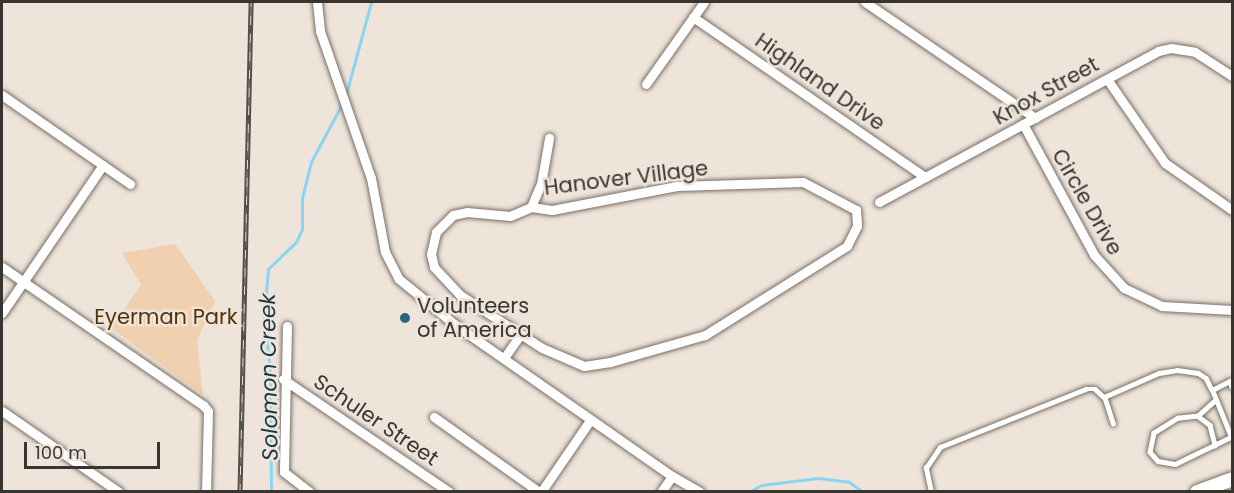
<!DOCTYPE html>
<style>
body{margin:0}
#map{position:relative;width:1234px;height:493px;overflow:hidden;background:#eee4da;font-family:Poppins,sans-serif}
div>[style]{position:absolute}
.green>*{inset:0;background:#f0d0ae}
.stream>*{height:3px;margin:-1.5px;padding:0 1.5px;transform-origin:1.5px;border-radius:1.5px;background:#8bd5f2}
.roads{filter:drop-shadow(0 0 2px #786f66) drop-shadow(0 0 2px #786f66)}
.service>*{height:4.5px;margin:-2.25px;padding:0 2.25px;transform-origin:2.25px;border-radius:2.25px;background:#fff}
.minor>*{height:9px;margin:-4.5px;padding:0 4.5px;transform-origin:4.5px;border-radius:4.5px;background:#fff}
.secondary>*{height:14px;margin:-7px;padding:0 7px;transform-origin:7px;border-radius:7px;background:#fff}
.rail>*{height:5px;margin-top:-2.5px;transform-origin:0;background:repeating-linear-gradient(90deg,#eee4da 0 9px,#534e49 0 18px);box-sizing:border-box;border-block:2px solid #534e49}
.dots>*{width:16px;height:16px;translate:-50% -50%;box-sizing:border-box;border:3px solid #eee4da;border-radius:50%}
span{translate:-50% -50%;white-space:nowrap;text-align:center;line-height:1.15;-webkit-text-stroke:5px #eee4da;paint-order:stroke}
.street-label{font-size:21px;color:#383430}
.poi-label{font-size:21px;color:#383430}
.left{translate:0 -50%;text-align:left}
.park-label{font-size:21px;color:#52340c}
.water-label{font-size:22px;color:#163945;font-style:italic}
.frame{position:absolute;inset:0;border:3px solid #383430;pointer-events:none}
.scale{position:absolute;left:24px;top:442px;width:136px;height:27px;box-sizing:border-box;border:3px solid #383430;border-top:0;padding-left:8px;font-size:18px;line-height:21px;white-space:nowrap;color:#383430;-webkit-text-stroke:4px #eee4da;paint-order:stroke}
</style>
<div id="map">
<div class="green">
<div style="clip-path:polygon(175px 244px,215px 301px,197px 340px,203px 395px,111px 328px,141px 285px,122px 253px)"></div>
</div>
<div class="stream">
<div style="left:345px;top:98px;width:99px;rotate:-74.8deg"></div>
<div style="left:271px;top:492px;width:120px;rotate:-90.5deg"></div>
<div style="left:270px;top:372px;width:56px;rotate:-96.1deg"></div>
<div style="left:264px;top:316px;width:47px;rotate:-85.1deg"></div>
<div style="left:268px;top:269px;width:39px;rotate:-44deg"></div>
<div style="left:296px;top:242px;width:14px;rotate:-65deg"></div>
<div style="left:302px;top:229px;width:31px;rotate:-90deg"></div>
<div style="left:302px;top:198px;width:37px;rotate:-76deg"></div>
<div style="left:311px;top:162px;width:66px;rotate:-61.9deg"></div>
<div style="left:749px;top:492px;width:14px;rotate:-30deg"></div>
<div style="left:761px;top:485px;width:57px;rotate:-7deg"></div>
<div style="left:818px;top:478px;width:31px;rotate:7deg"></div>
<div style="left:849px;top:482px;width:17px;rotate:36deg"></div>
</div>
<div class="roads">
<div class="service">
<div style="left:1216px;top:400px;width:24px;rotate:138deg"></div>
<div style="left:1198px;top:416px;width:20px;rotate:174deg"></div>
<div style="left:1178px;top:418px;width:28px;rotate:148deg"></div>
<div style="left:1154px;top:433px;width:19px;rotate:102deg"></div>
<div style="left:1150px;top:452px;width:12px;rotate:48deg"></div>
<div style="left:1158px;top:461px;width:17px;rotate:10deg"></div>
<div style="left:1175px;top:464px;width:62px;rotate:-25.7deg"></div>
<div style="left:1198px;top:416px;width:15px;rotate:37deg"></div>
<div style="left:1210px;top:425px;width:21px;rotate:76deg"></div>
<div style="left:1113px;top:424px;width:28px;rotate:-108deg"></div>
<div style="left:1104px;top:397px;width:60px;rotate:-23.6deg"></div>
<div style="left:1159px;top:373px;width:18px;rotate:-9deg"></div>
<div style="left:1177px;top:370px;width:21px;rotate:8deg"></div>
<div style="left:1198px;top:373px;width:9px;rotate:32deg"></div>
<div style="left:1206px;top:378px;width:13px;rotate:63deg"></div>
<div style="left:1231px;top:437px;width:51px;rotate:-112deg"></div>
<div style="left:1212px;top:390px;width:20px;rotate:-27deg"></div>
<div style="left:1230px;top:381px;width:6px;rotate:72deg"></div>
<div style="left:931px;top:492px;width:25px;rotate:-102deg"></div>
<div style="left:926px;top:468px;width:25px;rotate:-56deg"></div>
<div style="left:940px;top:447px;width:157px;rotate:-21.7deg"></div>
<div style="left:1086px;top:389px;width:9px"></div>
<div style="left:1095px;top:389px;width:12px;rotate:42deg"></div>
</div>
<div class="minor">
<div style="left:317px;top:2px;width:29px;rotate:84deg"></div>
<div style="left:320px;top:31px;width:156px;rotate:70.9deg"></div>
<div style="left:371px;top:178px;width:75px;rotate:79.3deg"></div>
<div style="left:385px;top:252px;width:30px;rotate:63deg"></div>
<div style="left:399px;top:279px;width:71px;rotate:39.3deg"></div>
<div style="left:454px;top:324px;width:266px;rotate:34.9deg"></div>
<div style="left:672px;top:476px;width:32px;rotate:30deg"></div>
<div style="left:865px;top:2px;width:206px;rotate:34.3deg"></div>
<div style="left:693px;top:17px;width:282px;rotate:34.6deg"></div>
<div style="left:1107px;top:79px;width:102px;rotate:55.4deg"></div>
<div style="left:1165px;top:163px;width:82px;rotate:35deg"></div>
<div style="left:646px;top:84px;width:100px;rotate:-54.7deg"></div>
<div style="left:2px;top:95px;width:156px;rotate:34.8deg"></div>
<div style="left:1023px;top:124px;width:149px;rotate:61.5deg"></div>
<div style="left:1094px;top:255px;width:45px;rotate:47.7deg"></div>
<div style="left:1124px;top:288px;width:42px;rotate:25.3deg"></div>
<div style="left:1162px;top:306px;width:70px;rotate:3.3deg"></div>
<div style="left:803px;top:182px;width:60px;rotate:27.8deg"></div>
<div style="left:856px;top:210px;width:16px;rotate:86deg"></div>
<div style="left:857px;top:226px;width:22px;rotate:117deg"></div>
<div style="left:847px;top:246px;width:168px;rotate:147.9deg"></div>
<div style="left:705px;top:335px;width:99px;rotate:164.1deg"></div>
<div style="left:610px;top:362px;width:26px;rotate:171deg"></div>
<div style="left:584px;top:366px;width:46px;rotate:-156.8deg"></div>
<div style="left:542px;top:348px;width:98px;rotate:-147.1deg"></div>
<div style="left:460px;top:295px;width:38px;rotate:-133deg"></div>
<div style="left:434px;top:267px;width:13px;rotate:-103deg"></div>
<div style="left:431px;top:254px;width:23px;rotate:-77deg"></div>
<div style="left:436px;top:232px;width:24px;rotate:-45deg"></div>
<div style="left:453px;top:215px;width:14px;rotate:-12deg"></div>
<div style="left:467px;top:212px;width:43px;rotate:5.3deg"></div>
<div style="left:510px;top:216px;width:23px;rotate:-23deg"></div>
<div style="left:531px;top:207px;width:21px;rotate:8deg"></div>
<div style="left:552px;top:210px;width:127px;rotate:-10.9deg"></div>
<div style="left:677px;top:186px;width:126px;rotate:-1.8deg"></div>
<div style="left:879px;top:202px;width:317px;rotate:-28.4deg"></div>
<div style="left:1158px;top:51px;width:13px;rotate:-13deg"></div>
<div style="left:1171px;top:48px;width:24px;rotate:9deg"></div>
<div style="left:1195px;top:52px;width:44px;rotate:33deg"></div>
<div style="left:531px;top:207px;width:25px;rotate:-67deg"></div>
<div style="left:541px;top:184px;width:47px;rotate:-80.1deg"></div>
<div style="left:2px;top:267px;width:244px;rotate:34.5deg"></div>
<div style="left:203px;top:405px;width:8px;rotate:50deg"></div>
<div style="left:208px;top:411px;width:81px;rotate:91.4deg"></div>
<div style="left:2px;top:313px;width:179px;rotate:-55.7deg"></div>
<div style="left:287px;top:326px;width:146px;rotate:91.2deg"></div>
<div style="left:284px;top:472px;width:33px;rotate:38deg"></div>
<div style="left:504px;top:358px;width:29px;rotate:-55deg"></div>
<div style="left:283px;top:379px;width:201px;rotate:34.2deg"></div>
<div style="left:2px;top:411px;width:142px;rotate:34.7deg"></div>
<div style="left:434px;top:417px;width:129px;rotate:35.5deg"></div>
<div style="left:541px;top:492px;width:88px;rotate:-55.6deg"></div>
<div style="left:661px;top:492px;width:19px;rotate:-55deg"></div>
</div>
<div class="secondary">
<div style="left:1197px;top:492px;width:37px;rotate:-20deg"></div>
</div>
</div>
<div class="rail">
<div style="left:240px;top:492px;width:490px;rotate:-88.7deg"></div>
</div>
<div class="dots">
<div style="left:405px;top:318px;background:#27667c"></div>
</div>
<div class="street-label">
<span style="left:820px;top:82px;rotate:35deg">Highland Drive</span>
<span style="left:1046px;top:91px;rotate:-29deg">Knox Street</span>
<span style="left:626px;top:178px;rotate:-7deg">Hanover Village</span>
<span style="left:1087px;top:202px;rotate:60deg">Circle Drive</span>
<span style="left:376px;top:420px;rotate:34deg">Schuler Street</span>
</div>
<div class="poi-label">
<span class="left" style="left:417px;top:318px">Volunteers<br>of America</span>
</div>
<div class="park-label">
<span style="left:166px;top:317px">Eyerman Park</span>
</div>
<div class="water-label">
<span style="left:269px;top:377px;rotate:-91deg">Solomon Creek</span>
</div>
<div class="frame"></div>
<div class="scale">100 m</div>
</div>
